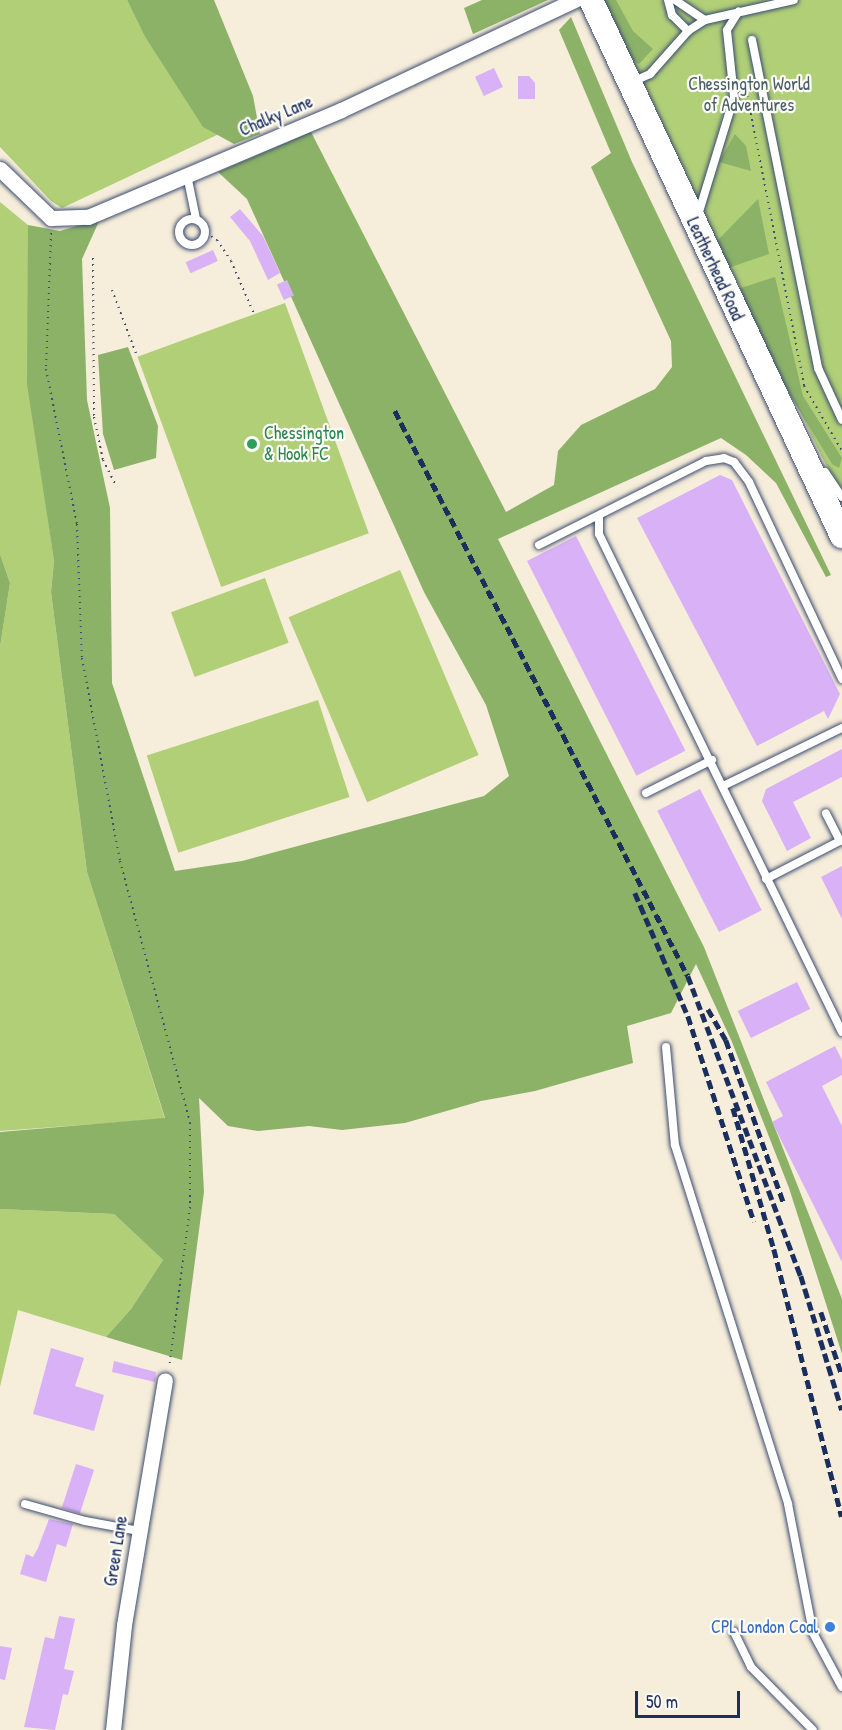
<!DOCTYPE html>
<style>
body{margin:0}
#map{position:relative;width:842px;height:1730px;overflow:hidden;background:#f6edda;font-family:"Patrick Hand",sans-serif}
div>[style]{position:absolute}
.green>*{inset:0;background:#b0cf77;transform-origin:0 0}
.forest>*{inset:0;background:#8cb268}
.building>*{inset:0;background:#d9b1f7;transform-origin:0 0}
.path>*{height:2px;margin-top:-1px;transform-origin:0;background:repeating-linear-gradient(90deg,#3c4c71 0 1.5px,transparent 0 6px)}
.roads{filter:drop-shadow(0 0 2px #3c4c71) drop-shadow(0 0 2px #3c4c71)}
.service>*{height:8px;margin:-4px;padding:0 4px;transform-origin:4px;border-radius:4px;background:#fff}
.service>.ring{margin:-4px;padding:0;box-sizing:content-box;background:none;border:8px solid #fff;border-radius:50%}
.minor>*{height:15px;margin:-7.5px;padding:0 7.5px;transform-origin:7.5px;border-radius:7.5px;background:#fff}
.trunk>*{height:24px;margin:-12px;padding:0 12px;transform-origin:12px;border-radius:12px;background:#fff}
.rail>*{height:4.5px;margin-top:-2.25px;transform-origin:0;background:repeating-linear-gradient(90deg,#1b2f5e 0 9px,transparent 0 13.5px)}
.dots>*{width:16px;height:16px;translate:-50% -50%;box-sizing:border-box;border:3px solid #fdfcf7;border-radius:50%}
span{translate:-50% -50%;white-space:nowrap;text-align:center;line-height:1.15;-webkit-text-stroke:4.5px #fdfcf7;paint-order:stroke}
.park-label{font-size:18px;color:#485f66}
.street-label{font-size:18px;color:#1b2f5e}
.leisure-label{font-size:18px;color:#27864d}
.left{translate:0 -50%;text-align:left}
.shop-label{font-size:18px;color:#366cbe}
.right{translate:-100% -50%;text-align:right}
.scale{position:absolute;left:635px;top:1691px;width:105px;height:27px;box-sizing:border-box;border:3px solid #1b2f5e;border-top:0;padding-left:8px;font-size:18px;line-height:21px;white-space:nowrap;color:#1b2f5e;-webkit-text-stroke:4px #fdfcf7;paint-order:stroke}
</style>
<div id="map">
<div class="green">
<div style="clip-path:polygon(0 0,127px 0,144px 35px,219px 134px,62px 208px,51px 201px,0 147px)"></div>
<div style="clip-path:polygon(605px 0,842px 0,842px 498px,628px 58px)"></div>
<div style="clip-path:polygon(0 202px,28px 225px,28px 384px,54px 561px,51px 592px,87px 872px,165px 1119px,0 1131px,0 647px,10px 583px,0 554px)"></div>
<div style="left:285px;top:303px;width:245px;height:157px;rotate:70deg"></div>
<div style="left:400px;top:570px;width:201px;height:121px;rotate:67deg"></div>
<div style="left:265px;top:578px;width:69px;height:100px;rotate:70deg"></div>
<div style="left:318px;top:700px;width:102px;height:180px;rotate:72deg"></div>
<div style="clip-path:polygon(0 1209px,114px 1214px,163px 1260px,131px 1309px,106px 1337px,18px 1310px,0 1387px)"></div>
</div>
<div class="forest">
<div style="clip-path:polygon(127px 0,214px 0,253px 96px,260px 134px,234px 144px,203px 127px,144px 35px)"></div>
<div style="clip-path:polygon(482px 0,548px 0,473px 34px,464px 8px)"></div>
<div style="clip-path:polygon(602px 0,616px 0,633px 31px,653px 49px,639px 64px,628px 58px)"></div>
<div style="clip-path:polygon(571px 17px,632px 162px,831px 575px,826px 577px,776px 483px,746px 455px,721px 438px,498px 539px,704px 947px,842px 1299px,842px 1354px,789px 1188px,732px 1042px,696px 964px,671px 1013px,627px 1026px,633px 1063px,535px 1091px,481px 1101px,405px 1123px,342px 1130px,309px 1126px,258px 1131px,228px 1126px,199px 1098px,204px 1192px,182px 1360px,106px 1337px,131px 1309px,163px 1260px,114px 1214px,0 1209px,0 1132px,165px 1118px,87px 872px,51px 592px,54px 561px,27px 384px,28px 225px,60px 231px,100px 219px,82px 259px,87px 400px,110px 508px,112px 683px,175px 871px,242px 861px,484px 796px,509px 776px,486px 705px,424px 592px,247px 199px,218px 172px,311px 132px,506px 512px,554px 485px,558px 451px,581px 425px,655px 389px,672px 367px,671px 341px,591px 167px,611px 153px,559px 30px)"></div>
<div style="clip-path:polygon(735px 134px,746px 146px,751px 171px,719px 162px)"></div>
<div style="clip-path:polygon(758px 199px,769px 254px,728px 268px,716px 242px)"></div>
<div style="clip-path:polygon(775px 277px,803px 396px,842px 458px,839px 468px,832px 464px,784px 385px,738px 289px)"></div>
<div style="clip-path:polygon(128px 347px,158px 426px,156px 458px,114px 470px,103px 434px,98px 355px)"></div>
<div style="clip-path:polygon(0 554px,10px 583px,0 647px)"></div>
</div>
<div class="building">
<div style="left:494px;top:68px;width:21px;height:21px;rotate:65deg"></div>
<div style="clip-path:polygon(518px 76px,529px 76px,535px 83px,535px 99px,518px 99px)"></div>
<div style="clip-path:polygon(240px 209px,263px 236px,280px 273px,268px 280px,250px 241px,230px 217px)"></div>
<div style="left:213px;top:250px;width:12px;height:30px;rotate:66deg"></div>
<div style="left:287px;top:280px;width:17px;height:11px;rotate:66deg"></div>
<div style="clip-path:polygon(720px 475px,732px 480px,840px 694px,828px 719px,824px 711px,757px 746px,637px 518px)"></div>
<div style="left:576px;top:536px;width:241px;height:55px;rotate:63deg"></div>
<div style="clip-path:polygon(842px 749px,842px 777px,793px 802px,811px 838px,787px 851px,762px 801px,766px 789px)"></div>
<div style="left:700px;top:789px;width:136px;height:48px;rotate:63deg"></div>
<div style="clip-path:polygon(842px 866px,842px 919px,821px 877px)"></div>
<div style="left:797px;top:982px;width:30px;height:66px;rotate:64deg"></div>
<div style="clip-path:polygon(835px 1046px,842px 1060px,842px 1075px,822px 1086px,842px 1126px,842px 1262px,772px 1122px,783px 1116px,766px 1082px)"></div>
<div style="clip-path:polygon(51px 1348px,84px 1358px,75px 1386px,104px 1395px,94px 1431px,33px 1414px)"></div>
<div style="clip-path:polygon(114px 1361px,156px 1372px,155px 1382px,112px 1372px)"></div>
<div style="left:76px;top:1464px;width:19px;height:46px;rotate:18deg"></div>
<div style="clip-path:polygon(49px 1519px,73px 1524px,66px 1547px,57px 1544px,46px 1582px,20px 1574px,26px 1554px,33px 1557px,38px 1548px)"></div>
<div style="clip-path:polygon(59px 1616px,75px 1619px,64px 1669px,74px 1671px,68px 1695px,63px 1694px,55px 1730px,24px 1727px,45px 1637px,54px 1639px)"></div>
<div style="clip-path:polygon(0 1646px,12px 1648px,5px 1680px,0 1679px)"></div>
</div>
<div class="path">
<div style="left:745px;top:84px;width:308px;rotate:78.9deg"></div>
<div style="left:804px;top:386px;width:75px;rotate:59.7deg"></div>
<div style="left:51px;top:233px;width:136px;rotate:92.1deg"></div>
<div style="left:46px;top:369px;width:158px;rotate:78.7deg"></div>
<div style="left:77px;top:524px;width:134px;rotate:87.9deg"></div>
<div style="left:82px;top:658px;width:207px;rotate:79.4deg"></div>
<div style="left:120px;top:861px;width:271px;rotate:75deg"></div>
<div style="left:190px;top:1123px;width:84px;rotate:90deg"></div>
<div style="left:190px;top:1207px;width:162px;rotate:97.4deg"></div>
<div style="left:206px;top:233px;width:13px;rotate:32deg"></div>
<div style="left:217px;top:240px;width:25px;rotate:56deg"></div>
<div style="left:231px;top:261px;width:58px;rotate:66.5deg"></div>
<div style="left:93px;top:258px;width:159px;rotate:89.6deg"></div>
<div style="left:94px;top:417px;width:44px;rotate:78.2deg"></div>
<div style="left:103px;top:460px;width:30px;rotate:63deg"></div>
<div style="left:112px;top:290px;width:71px;rotate:69.3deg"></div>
</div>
<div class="roads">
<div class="service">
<div style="left:668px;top:0;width:16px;rotate:75deg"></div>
<div style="left:672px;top:15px;width:23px;rotate:45deg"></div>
<div style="left:675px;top:0;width:36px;rotate:34deg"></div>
<div style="left:752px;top:40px;width:335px;rotate:78.6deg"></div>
<div style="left:818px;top:368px;width:57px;rotate:65.2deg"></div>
<div style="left:632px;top:82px;width:20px;rotate:-24deg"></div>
<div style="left:650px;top:74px;width:57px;rotate:-48.5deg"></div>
<div style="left:688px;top:31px;width:20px;rotate:-33deg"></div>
<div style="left:705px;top:20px;width:91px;rotate:-12.7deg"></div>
<div style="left:187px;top:175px;width:45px;rotate:78.4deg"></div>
<div style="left:698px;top:215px;width:123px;rotate:-73deg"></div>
<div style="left:734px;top:97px;width:67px;rotate:-96deg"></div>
<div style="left:727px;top:30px;width:22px;rotate:-58deg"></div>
<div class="ring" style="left:179px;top:219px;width:18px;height:18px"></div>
<div style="left:825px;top:472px;width:30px;rotate:56deg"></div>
<div style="left:599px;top:517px;width:17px;rotate:90deg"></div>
<div style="left:599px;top:534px;width:554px;rotate:63.99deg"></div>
<div style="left:539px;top:545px;width:187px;rotate:-26.7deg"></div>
<div style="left:706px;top:461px;width:18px;rotate:-9deg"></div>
<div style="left:724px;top:458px;width:11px;rotate:22deg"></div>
<div style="left:734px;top:462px;width:25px;rotate:53deg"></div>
<div style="left:749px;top:482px;width:218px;rotate:64.7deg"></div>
<div style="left:725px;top:785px;width:130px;rotate:-26deg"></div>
<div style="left:646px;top:793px;width:74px;rotate:-26.6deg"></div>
<div style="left:766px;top:879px;width:83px;rotate:-27.2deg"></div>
<div style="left:840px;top:841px;width:31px;rotate:-117deg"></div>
<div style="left:666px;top:1047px;width:98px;rotate:84.8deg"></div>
<div style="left:675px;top:1145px;width:376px;rotate:72.5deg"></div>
<div style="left:788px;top:1504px;width:131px;rotate:79deg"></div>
<div style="left:813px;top:1633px;width:61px;rotate:61.8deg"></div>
<div style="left:25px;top:1504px;width:62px;rotate:15.8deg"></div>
<div style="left:85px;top:1521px;width:55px;rotate:10.5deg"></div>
<div style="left:734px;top:1632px;width:39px;rotate:64deg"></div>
<div style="left:751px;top:1667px;width:88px;rotate:45.5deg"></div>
</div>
<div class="minor">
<div style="left:0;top:169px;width:71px;rotate:43.9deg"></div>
<div style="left:51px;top:218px;width:37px;rotate:-2deg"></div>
<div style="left:88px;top:217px;width:275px;rotate:-22.9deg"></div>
<div style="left:341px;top:110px;width:259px;rotate:-25.2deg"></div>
<div style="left:113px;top:1730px;width:106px;rotate:-84deg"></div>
<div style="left:124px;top:1625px;width:248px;rotate:-80.5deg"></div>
</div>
<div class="trunk">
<div style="left:591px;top:0;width:592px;rotate:64.91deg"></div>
</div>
</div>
<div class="rail">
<div style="left:395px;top:411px;width:636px;rotate:62.59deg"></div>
<div style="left:688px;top:976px;width:321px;rotate:69.4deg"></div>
<div style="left:801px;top:1276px;width:140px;rotate:73deg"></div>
<div style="left:635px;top:893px;width:134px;rotate:66.7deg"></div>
<div style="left:688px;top:1016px;width:216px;rotate:72.2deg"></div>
<div style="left:708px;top:1009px;width:36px;rotate:60deg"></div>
<div style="left:726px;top:1040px;width:174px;rotate:70.5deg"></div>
<div style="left:733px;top:1108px;width:147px;rotate:73.8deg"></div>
<div style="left:774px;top:1249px;width:276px;rotate:75.8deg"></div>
<div style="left:821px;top:1312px;width:66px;rotate:71.6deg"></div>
</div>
<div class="dots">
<div style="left:252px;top:444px;background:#2e9e5b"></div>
<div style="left:830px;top:1627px;background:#3f7fe0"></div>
</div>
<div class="park-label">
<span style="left:749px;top:95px">Chessington World<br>of Adventures</span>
</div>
<div class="street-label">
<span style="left:276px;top:116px;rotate:-23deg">Chalky Lane</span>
<span style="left:715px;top:269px;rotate:65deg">Leatherhead Road</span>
<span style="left:116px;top:1551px;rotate:-81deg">Green Lane</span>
</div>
<div class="leisure-label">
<span class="left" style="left:264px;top:444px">Chessington<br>&amp; Hook FC</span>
</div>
<div class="shop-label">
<span class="right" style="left:818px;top:1627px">CPL London Coal</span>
</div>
<div class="scale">50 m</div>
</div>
